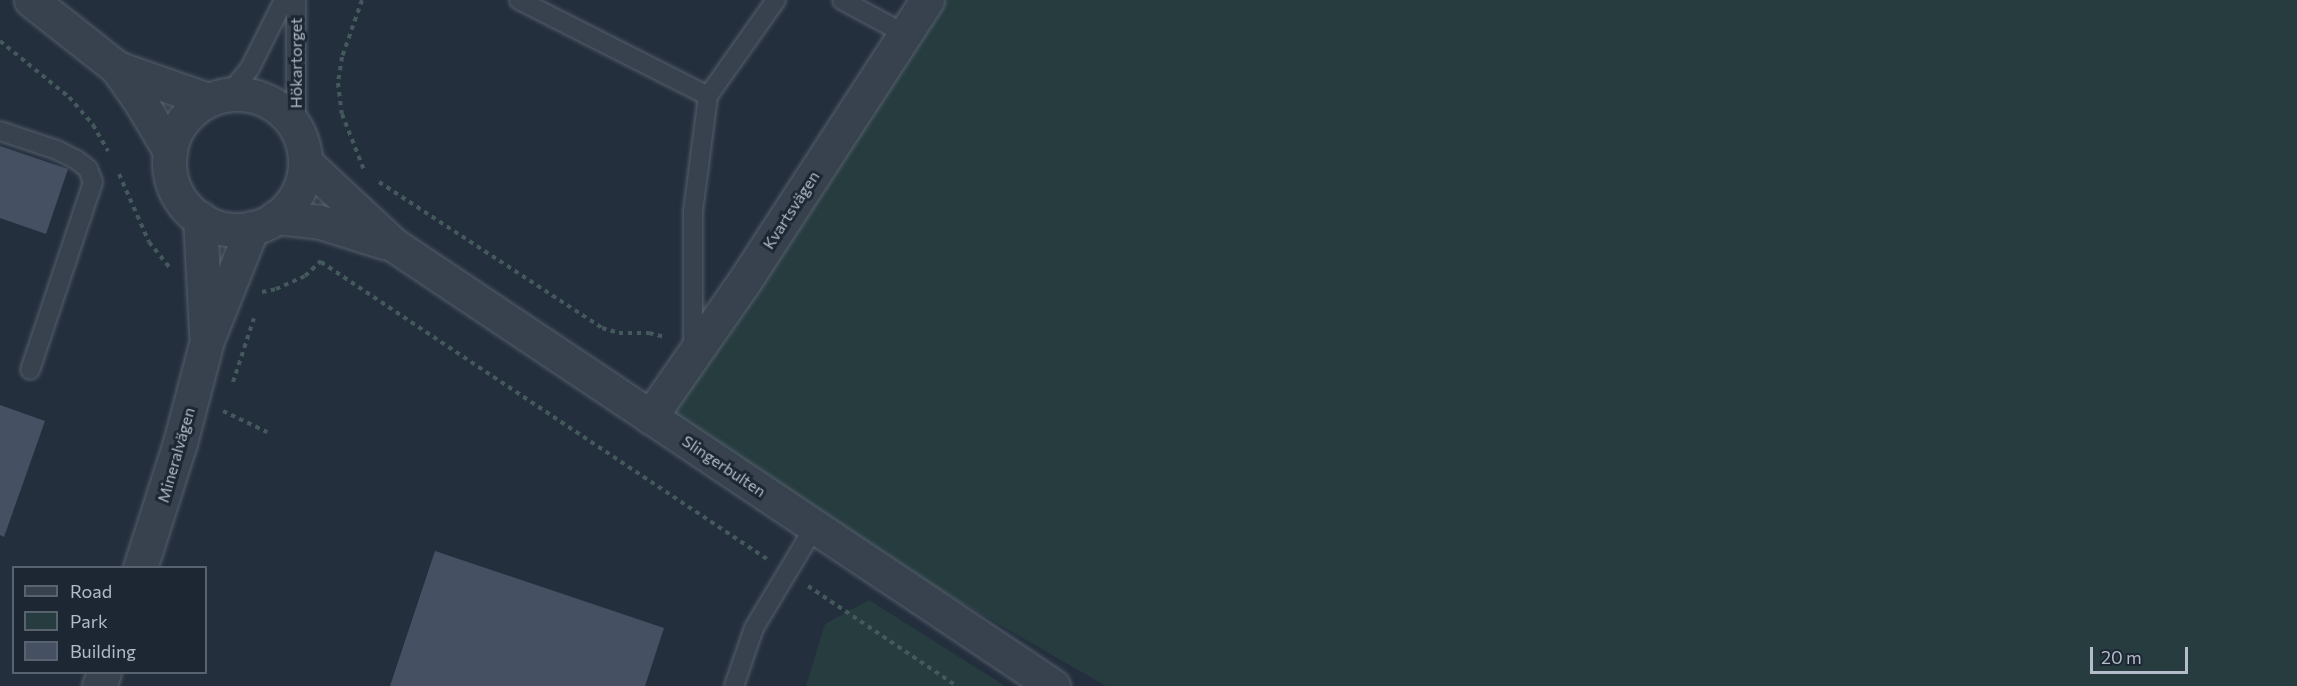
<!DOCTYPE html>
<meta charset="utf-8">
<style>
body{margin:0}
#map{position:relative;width:2297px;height:686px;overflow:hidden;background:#242f3e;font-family:Commissioner,sans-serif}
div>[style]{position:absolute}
.green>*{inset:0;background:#263c3f}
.building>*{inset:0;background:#455162}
.path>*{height:4px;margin-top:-2px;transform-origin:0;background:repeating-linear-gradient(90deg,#44595c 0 4.5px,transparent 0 9px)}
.roads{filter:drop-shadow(0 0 2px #565f6c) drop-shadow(0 0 2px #565f6c)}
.lane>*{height:18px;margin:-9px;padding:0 9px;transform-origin:9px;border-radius:9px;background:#38414e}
.street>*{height:33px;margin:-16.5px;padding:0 16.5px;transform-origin:16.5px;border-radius:16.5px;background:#38414e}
.street>.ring{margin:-16.5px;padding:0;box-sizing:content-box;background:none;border:33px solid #38414e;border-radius:50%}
span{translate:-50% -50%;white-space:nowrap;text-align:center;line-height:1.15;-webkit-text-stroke:6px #1d2633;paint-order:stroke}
.street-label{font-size:16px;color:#b4bcc9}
.legend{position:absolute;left:12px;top:566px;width:195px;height:108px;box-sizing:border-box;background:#1d2633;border:2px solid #59626f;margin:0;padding:8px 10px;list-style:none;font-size:18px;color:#b4bcc9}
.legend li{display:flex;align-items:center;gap:12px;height:30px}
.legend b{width:30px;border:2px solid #59626f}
.scale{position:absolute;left:2090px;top:647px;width:98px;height:27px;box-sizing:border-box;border:3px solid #b4bcc9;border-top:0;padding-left:8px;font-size:18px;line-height:21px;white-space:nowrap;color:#b4bcc9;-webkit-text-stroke:4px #1d2633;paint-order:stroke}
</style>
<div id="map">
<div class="green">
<div style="clip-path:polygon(928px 0,2297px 0,2297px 686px,1106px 686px,835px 530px,660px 411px)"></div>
<div style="clip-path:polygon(869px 600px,1005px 686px,806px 686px,825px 624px)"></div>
</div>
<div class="building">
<div style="clip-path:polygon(0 146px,68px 169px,46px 234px,0 218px)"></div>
<div style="clip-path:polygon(0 405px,45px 421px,4px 537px,0 535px)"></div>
<div style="clip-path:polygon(435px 551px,664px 628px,645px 686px,390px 686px)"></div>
</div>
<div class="path">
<div style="left:362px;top:0;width:60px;rotate:109.3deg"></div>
<div style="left:342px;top:57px;width:26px;rotate:99deg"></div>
<div style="left:338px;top:83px;width:31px;rotate:83deg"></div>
<div style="left:342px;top:114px;width:60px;rotate:68.6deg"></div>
<div style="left:0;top:41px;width:89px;rotate:39.1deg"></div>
<div style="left:69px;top:97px;width:37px;rotate:49deg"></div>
<div style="left:93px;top:125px;width:30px;rotate:60deg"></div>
<div style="left:119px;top:174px;width:74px;rotate:66.2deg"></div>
<div style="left:149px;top:242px;width:32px;rotate:51deg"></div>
<div style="left:379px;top:182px;width:267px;rotate:33.2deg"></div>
<div style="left:602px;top:328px;width:18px;rotate:16deg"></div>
<div style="left:619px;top:333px;width:30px"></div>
<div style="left:649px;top:333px;width:16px;rotate:14deg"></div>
<div style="left:321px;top:262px;width:536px;rotate:33.66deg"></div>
<div style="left:262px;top:292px;width:14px;rotate:-12deg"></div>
<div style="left:276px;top:289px;width:32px;rotate:-24deg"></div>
<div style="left:305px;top:276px;width:23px;rotate:-43deg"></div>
<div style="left:233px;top:382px;width:67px;rotate:-71.8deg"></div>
<div style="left:223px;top:411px;width:49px;rotate:25.5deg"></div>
<div style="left:808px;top:586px;width:179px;rotate:33.9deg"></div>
</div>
<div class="roads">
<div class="lane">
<div style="left:519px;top:0;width:212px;rotate:26.9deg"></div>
<div style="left:708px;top:96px;width:117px;rotate:97.4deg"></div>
<div style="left:693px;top:212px;width:138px;rotate:90deg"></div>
<div style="left:842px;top:0;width:72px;rotate:28.4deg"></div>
<div style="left:229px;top:94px;width:33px;rotate:-51deg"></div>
<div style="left:250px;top:68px;width:76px;rotate:-63.4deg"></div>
<div style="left:708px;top:96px;width:118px;rotate:-54.7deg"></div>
<div style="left:296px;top:127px;width:127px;rotate:-90deg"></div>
<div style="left:0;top:131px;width:60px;rotate:18.4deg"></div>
<div style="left:57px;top:150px;width:22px;rotate:27deg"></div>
<div style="left:77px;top:160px;width:14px;rotate:39deg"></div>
<div style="left:88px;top:169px;width:14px;rotate:69deg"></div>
<div style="left:93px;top:182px;width:198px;rotate:108.5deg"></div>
<div style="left:734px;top:686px;width:61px;rotate:-71deg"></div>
<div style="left:754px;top:628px;width:119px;rotate:-59.1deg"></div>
</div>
<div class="street">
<div style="left:31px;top:0;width:110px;rotate:38.3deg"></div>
<div style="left:117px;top:68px;width:38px;rotate:55deg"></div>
<div style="left:139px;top:99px;width:61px;rotate:59.2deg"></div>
<div style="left:117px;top:68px;width:96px;rotate:19.4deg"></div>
<div class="ring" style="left:169px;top:94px;width:103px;height:103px"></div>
<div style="left:305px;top:162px;width:122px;rotate:43deg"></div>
<div style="left:394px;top:245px;width:793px;rotate:33.79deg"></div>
<div style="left:276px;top:217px;width:44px;rotate:6.5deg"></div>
<div style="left:320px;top:222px;width:67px;rotate:17.4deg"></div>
<div style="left:200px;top:218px;width:115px;rotate:87deg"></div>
<div style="left:650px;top:417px;width:165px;rotate:-55.2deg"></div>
<div style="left:744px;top:282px;width:336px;rotate:-57deg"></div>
<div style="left:140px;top:568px;width:131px;rotate:-72.3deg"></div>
<div style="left:180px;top:443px;width:106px;rotate:-75.3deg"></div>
<div style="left:207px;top:340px;width:121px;rotate:-68.1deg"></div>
<div style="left:99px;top:686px;width:15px;rotate:-70deg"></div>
</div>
</div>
<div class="street-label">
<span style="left:296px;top:63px;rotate:-90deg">Hökartorget</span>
<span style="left:791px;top:210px;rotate:-57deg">Kvartsvägen</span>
<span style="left:176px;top:455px;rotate:-74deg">Mineralvägen</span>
<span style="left:724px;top:466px;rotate:34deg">Slingerbulten</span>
</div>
<ul class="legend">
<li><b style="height:8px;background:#38414e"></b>Road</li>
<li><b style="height:16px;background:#263c3f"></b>Park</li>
<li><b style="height:16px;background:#455162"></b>Building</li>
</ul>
<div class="scale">20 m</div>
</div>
